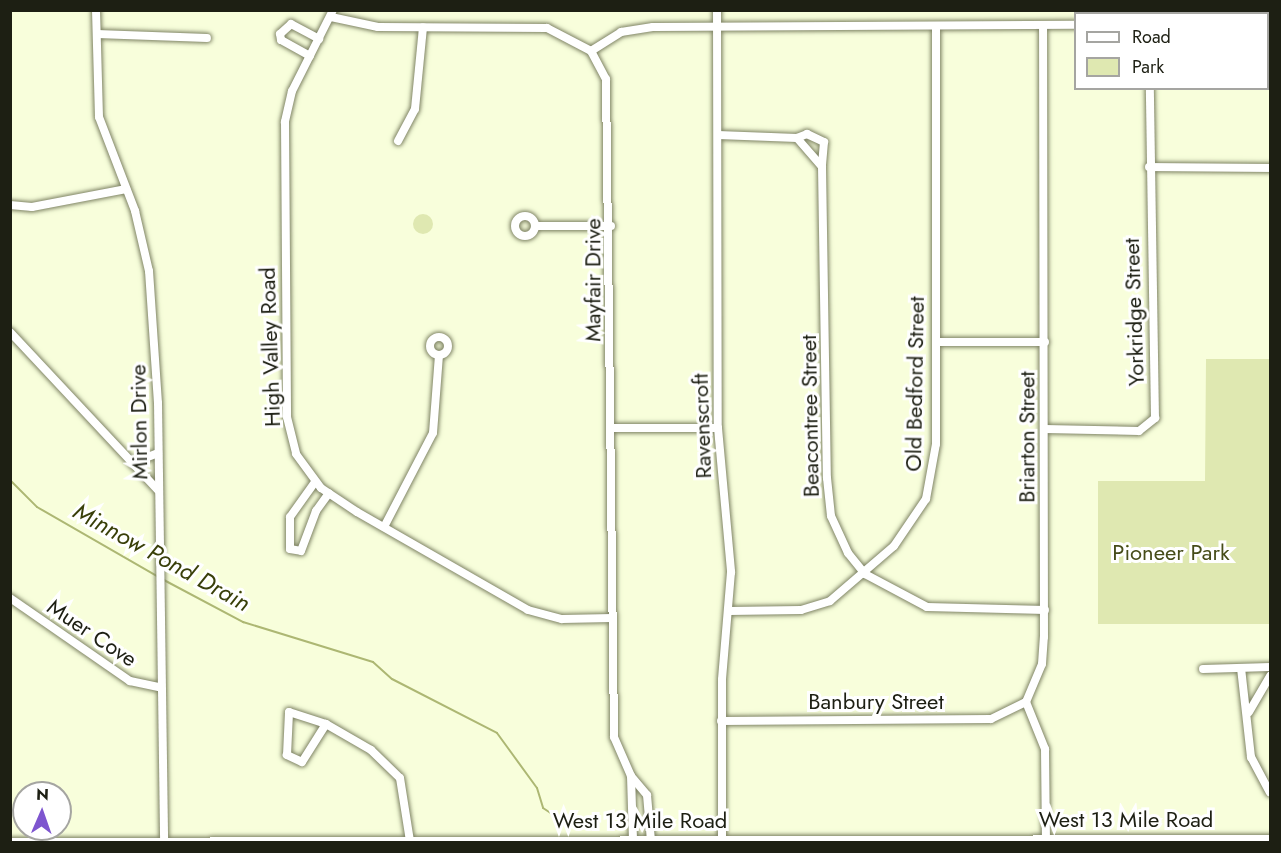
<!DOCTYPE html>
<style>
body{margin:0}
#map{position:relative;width:1281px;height:853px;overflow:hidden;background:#f8fedb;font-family:Jost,sans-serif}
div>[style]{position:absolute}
.green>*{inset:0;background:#dfe8b1}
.round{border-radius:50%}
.stream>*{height:2px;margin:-1px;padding:0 1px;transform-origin:1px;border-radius:1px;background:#adb773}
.roads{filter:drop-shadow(0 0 2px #7f8465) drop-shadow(0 0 2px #7f8465)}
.minor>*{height:8px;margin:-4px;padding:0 4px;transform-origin:4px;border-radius:4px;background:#fff}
.minor>.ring{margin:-4px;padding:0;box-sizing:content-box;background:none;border:8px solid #fff;border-radius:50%}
.tertiary>*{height:9px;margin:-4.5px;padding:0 4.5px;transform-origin:4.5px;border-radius:4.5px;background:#fff}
span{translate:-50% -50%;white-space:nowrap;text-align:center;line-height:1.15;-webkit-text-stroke:6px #fff;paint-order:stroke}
.street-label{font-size:22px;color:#1d1f13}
.park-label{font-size:22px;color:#464c19}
.water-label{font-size:24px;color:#393f09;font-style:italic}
.frame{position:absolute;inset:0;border:12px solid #1d1f13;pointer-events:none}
.legend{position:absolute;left:1074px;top:12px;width:195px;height:78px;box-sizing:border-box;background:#fff;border:2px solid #a5a5a1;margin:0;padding:8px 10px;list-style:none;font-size:18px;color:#1d1f13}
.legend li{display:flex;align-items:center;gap:12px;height:30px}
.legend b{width:30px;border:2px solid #a5a5a1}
.north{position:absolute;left:12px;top:781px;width:60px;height:60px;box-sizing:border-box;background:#fff;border:2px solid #a5a5a1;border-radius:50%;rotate:2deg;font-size:16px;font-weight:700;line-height:24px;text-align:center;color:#1d1f13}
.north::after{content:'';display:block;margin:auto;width:21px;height:27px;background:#7e55cf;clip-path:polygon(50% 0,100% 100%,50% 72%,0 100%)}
</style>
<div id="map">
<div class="green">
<div class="round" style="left:413px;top:214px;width:20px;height:20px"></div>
<div style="clip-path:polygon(1206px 359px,1270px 359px,1270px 624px,1098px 624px,1098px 481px,1205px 481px)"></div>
</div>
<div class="stream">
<div style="left:10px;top:480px;width:38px;rotate:45deg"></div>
<div style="left:37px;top:507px;width:138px;rotate:29.9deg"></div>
<div style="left:162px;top:579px;width:92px;rotate:28deg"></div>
<div style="left:243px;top:622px;width:136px;rotate:17.1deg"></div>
<div style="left:373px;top:662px;width:25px;rotate:42deg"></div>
<div style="left:392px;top:679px;width:118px;rotate:27.2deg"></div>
<div style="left:497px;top:733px;width:68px;rotate:54deg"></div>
<div style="left:537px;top:788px;width:21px;rotate:73deg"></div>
<div style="left:543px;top:808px;width:24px;rotate:33deg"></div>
</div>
<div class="roads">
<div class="minor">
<div style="left:96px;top:10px;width:107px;rotate:88.4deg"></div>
<div style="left:99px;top:117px;width:101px;rotate:69deg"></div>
<div style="left:135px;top:211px;width:62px;rotate:76.9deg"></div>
<div style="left:149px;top:271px;width:132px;rotate:86.1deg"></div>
<div style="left:158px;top:403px;width:439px;rotate:89.2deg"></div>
<div style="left:333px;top:10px;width:91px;rotate:116.8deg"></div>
<div style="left:292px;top:91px;width:32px;rotate:103deg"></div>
<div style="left:285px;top:122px;width:295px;rotate:89.6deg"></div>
<div style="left:287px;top:417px;width:38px;rotate:76deg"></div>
<div style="left:296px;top:454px;width:42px;rotate:53.7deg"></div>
<div style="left:321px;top:488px;width:43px;rotate:33.7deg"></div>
<div style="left:357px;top:512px;width:197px;rotate:29.8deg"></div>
<div style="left:528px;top:610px;width:35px;rotate:15deg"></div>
<div style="left:562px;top:619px;width:50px;rotate:-1.1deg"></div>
<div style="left:717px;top:10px;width:418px;rotate:89.9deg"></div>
<div style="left:718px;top:428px;width:145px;rotate:84.8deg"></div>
<div style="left:731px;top:572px;width:108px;rotate:94.8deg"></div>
<div style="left:722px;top:680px;width:162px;rotate:90deg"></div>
<div style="left:1156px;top:10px;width:4px;rotate:90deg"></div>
<div style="left:331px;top:17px;width:48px;rotate:12deg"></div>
<div style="left:378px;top:27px;width:169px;rotate:0.3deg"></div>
<div style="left:547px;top:28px;width:50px;rotate:27.6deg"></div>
<div style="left:591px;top:51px;width:32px;rotate:62deg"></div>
<div style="left:606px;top:79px;width:658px;rotate:89.3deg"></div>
<div style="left:614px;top:737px;width:43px;rotate:66.4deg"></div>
<div style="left:631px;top:776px;width:25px;rotate:50deg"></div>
<div style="left:647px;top:795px;width:46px;rotate:85deg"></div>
<div style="left:1268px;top:19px;width:3px;rotate:45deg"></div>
<div style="left:97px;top:34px;width:110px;rotate:2.1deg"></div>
<div style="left:1269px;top:39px;width:10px;rotate:84deg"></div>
<div style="left:591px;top:51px;width:36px;rotate:-32deg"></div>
<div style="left:621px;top:32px;width:32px;rotate:-9deg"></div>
<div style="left:653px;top:27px;width:423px;rotate:-0.3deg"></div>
<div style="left:310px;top:56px;width:33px;rotate:-151deg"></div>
<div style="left:281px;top:40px;width:6px;rotate:-99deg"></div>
<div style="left:280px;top:34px;width:15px;rotate:-42deg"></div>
<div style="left:291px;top:24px;width:32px;rotate:28deg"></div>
<div style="left:718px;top:135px;width:79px;rotate:2.2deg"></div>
<div style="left:797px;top:138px;width:38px;rotate:49deg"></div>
<div style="left:822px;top:167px;width:311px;rotate:89.1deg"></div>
<div style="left:827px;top:478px;width:38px;rotate:84deg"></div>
<div style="left:831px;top:516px;width:41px;rotate:65.3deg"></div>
<div style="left:848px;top:553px;width:27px;rotate:51deg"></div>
<div style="left:865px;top:574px;width:70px;rotate:28deg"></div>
<div style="left:927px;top:607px;width:118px;rotate:1.5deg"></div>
<div style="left:797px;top:138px;width:11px;rotate:-22deg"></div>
<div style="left:807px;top:134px;width:19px;rotate:25deg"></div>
<div style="left:824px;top:142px;width:25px;rotate:95deg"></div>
<div style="left:398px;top:141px;width:36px;rotate:-62deg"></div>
<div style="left:415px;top:109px;width:82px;rotate:-84.4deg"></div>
<div style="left:1149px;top:167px;width:121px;rotate:0.5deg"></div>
<div style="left:10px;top:205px;width:22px;rotate:5deg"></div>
<div style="left:32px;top:207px;width:96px;rotate:-10.8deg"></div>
<div class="ring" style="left:515px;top:216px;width:12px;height:12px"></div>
<div style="left:536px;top:226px;width:75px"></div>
<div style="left:10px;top:332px;width:216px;rotate:46.9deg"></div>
<div class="ring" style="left:430px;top:337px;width:10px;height:10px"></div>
<div style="left:936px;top:342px;width:109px"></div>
<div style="left:611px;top:428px;width:107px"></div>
<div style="left:1045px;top:429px;width:94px;rotate:1.2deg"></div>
<div style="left:1139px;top:431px;width:21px;rotate:-39deg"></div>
<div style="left:1155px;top:418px;width:330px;rotate:-90.9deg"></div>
<div style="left:132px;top:463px;width:28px;rotate:-21deg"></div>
<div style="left:315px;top:482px;width:43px;rotate:125.5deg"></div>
<div style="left:290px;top:517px;width:32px;rotate:90deg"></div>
<div style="left:290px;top:549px;width:11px;rotate:10deg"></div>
<div style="left:301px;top:551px;width:43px;rotate:-69.4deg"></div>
<div style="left:316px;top:511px;width:22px;rotate:-54deg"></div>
<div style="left:384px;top:527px;width:106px;rotate:-62.5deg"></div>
<div style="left:433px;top:433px;width:78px;rotate:-85.6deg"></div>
<div style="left:10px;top:598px;width:146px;rotate:34.7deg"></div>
<div style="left:130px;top:681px;width:29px;rotate:12deg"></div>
<div style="left:729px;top:611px;width:72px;rotate:-0.8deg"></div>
<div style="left:801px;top:610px;width:30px;rotate:-17deg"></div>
<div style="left:830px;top:601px;width:84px;rotate:-40.7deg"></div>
<div style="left:894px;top:546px;width:57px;rotate:-55.8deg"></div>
<div style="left:926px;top:499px;width:56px;rotate:-79.7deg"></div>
<div style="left:936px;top:444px;width:417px;rotate:-90deg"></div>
<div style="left:1241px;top:668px;width:90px;rotate:83.6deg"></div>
<div style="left:1251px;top:757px;width:40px;rotate:62deg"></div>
<div style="left:1203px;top:669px;width:67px;rotate:-1.7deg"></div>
<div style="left:1026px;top:702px;width:41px;rotate:-67.2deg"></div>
<div style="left:1042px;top:664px;width:27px;rotate:-86deg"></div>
<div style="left:1044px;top:637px;width:610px;rotate:-90.09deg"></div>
<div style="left:1026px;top:702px;width:51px;rotate:68deg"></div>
<div style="left:1045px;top:749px;width:91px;rotate:89.4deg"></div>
<div style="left:289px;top:712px;width:39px;rotate:18deg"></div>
<div style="left:326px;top:724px;width:45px;rotate:122.3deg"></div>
<div style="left:302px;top:762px;width:17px;rotate:-155deg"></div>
<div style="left:287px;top:755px;width:43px;rotate:-87.3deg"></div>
<div style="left:1249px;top:712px;width:42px;rotate:-59.7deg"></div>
<div style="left:721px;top:721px;width:270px;rotate:-0.4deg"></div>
<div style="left:991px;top:719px;width:39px;rotate:-26deg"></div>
<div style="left:326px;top:724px;width:52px;rotate:30deg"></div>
<div style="left:371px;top:750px;width:40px;rotate:44deg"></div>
<div style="left:400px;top:778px;width:64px;rotate:81deg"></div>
<div style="left:631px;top:776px;width:65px;rotate:88.2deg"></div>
</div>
<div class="tertiary">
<div style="left:10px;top:842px;width:1260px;rotate:-0.14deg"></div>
</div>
</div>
<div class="street-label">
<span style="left:593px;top:280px;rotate:-90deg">Mayfair Drive</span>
<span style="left:1134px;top:312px;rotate:-92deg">Yorkridge Street</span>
<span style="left:270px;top:347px;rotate:-92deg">High Valley Road</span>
<span style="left:915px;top:384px;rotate:-89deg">Old Bedford Street</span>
<span style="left:810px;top:416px;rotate:-91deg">Beacontree Street</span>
<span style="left:139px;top:422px;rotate:-91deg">Mirlon Drive</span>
<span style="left:702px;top:426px;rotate:-92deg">Ravenscroft</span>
<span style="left:1027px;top:437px;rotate:-90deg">Briarton Street</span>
<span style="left:92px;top:633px;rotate:34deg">Muer Cove</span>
<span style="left:876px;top:702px">Banbury Street</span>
<span style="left:1126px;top:820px">West 13 Mile Road</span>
<span style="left:640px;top:821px">West 13 Mile Road</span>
</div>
<div class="park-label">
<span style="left:1171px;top:553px">Pioneer Park</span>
</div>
<div class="water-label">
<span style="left:162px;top:557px;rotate:29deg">Minnow Pond Drain</span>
</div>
<div class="frame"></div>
<ul class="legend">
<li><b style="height:8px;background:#fff"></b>Road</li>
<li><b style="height:16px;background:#dfe8b1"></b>Park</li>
</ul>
<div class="north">N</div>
</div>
